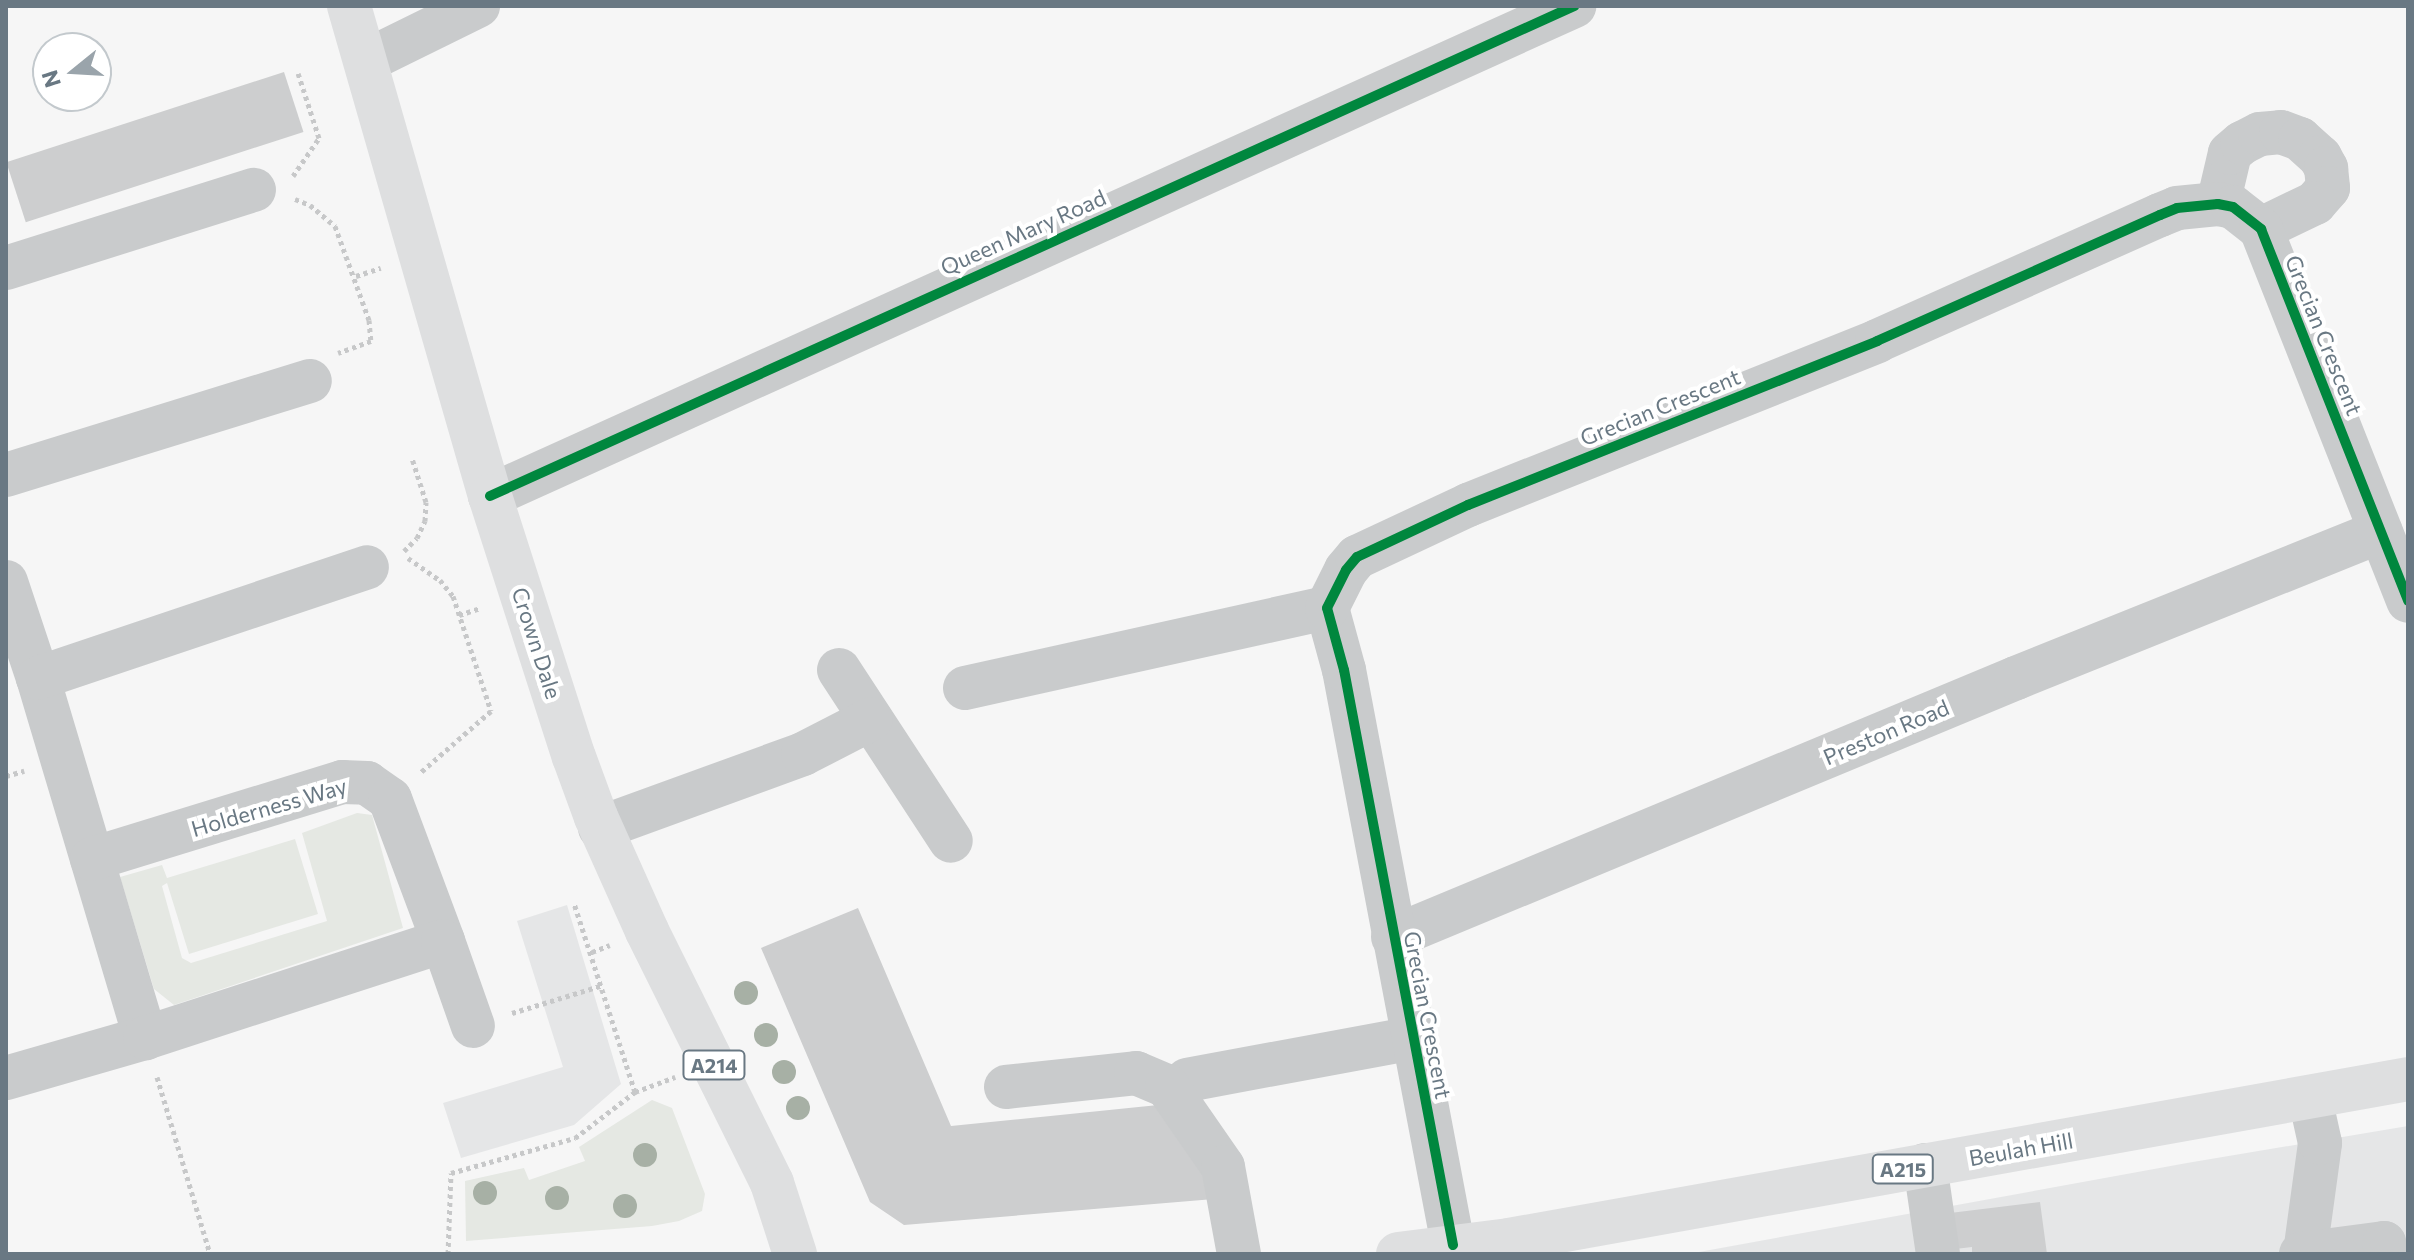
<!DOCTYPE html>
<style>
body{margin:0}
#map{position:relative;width:2414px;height:1260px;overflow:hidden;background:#f6f6f6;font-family:Commissioner,sans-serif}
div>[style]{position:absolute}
.built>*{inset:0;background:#e5e6e7}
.green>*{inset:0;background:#e5e8e3}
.building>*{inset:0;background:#cdcecf;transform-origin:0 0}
.path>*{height:5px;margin-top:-2.5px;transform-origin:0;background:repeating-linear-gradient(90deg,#c7c8c9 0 4px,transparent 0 8px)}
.minor>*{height:44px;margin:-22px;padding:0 22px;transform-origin:22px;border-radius:22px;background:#c9cbcc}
.major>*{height:44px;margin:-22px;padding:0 22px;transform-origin:22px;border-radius:22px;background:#dedfe0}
.cycleway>*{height:10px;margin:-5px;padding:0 5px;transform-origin:5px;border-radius:5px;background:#00873e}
.trees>*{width:24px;height:24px;margin:-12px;border-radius:50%;background:#a7b0a5}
span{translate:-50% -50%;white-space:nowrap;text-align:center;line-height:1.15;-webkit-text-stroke:8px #fff;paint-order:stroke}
.shield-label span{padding:2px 6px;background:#fff;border:2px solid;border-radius:6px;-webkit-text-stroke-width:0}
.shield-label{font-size:20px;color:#697883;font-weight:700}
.street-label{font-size:22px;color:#697883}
.frame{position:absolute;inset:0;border:8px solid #697883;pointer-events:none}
.north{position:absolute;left:32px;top:32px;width:80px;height:80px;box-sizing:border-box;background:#fff;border:2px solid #c3c9cd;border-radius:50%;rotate:252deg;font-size:22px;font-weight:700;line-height:32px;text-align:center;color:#697883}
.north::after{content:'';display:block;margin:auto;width:28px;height:36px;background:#9aa4ab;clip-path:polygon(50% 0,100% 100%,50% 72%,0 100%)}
</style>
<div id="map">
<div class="built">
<div style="clip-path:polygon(567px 905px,621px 1084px,574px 1125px,461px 1158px,443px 1103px,563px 1067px,517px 921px)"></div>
<div style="clip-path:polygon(2408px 1126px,2408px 1254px,1688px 1254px,2187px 1163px)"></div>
</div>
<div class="green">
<div style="clip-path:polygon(357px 813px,372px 815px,403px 928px,174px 1005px,154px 989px,120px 877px,162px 865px,167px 878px,295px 839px,318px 914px,189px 954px,167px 883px,162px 886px,182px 958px,191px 963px,327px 921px,302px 833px)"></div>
<div style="clip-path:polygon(652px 1100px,672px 1108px,705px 1194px,702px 1211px,679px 1221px,652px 1226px,466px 1241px,465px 1181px,524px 1168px,529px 1180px,585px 1161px,579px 1147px)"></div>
</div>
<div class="building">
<div style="left:284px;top:72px;width:63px;height:292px;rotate:72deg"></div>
<div style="clip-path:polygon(858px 908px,951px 1126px,1168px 1104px,1214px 1199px,904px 1225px,870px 1202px,761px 948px)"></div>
<div style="clip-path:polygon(2040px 1202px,2047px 1254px,1972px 1254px,1972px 1247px,1955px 1249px,1950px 1213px)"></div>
</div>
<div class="path">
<div style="left:293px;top:176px;width:46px;rotate:-55.6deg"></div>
<div style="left:319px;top:138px;width:68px;rotate:-107.9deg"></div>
<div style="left:295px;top:199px;width:16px;rotate:22deg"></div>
<div style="left:310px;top:205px;width:33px;rotate:40deg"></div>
<div style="left:335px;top:226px;width:100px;rotate:70.1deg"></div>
<div style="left:369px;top:320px;width:21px;rotate:85deg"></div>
<div style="left:371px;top:341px;width:35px;rotate:160deg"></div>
<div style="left:356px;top:276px;width:26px;rotate:-18deg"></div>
<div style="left:404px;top:551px;width:18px;rotate:-45deg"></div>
<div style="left:417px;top:538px;width:19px;rotate:-65deg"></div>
<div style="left:425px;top:521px;width:19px;rotate:-87deg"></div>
<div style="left:426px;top:502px;width:46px;rotate:-107.7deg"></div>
<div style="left:408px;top:558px;width:39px;rotate:35deg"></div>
<div style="left:440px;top:580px;width:21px;rotate:51deg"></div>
<div style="left:453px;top:596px;width:121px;rotate:71.7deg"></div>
<div style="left:491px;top:711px;width:93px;rotate:138.9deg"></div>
<div style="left:459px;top:615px;width:23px;rotate:-18deg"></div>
<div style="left:6px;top:776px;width:19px;rotate:-16deg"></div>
<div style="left:592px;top:952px;width:19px;rotate:-21deg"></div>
<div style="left:512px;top:1013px;width:95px;rotate:-17.1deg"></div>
<div style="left:157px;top:1077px;width:185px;rotate:73.3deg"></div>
<div style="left:635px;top:1092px;width:43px;rotate:-20.6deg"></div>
<div style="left:448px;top:1254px;width:81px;rotate:-87.9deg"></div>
<div style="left:451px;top:1173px;width:129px;rotate:-15.8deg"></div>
<div style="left:575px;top:1138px;width:76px;rotate:-37.5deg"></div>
<div style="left:635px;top:1092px;width:199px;rotate:-107.9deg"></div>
</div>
<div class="minor">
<div style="left:366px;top:61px;width:125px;rotate:-26.2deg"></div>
<div style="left:2218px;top:204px;width:52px;rotate:-76.8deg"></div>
<div style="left:2230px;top:153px;width:16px;rotate:-40deg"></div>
<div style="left:2242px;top:143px;width:20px;rotate:-27deg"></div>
<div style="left:2260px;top:134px;width:21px;rotate:-5deg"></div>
<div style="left:2281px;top:132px;width:20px;rotate:20deg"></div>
<div style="left:2300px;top:139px;width:27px;rotate:42deg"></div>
<div style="left:2320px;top:157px;width:13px;rotate:61deg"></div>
<div style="left:2326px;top:168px;width:20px;rotate:84deg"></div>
<div style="left:2328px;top:188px;width:20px;rotate:131deg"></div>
<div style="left:2315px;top:203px;width:60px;rotate:154.3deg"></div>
<div style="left:6px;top:268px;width:260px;rotate:-17.5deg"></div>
<div style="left:6px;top:475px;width:318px;rotate:-17.2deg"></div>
<div style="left:490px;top:496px;width:1190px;rotate:-24.32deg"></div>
<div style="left:6px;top:582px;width:101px;rotate:71.6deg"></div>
<div style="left:38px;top:678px;width:376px;rotate:73.4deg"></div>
<div style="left:839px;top:670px;width:204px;rotate:56.8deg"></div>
<div style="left:38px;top:678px;width:347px;rotate:-18.6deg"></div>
<div style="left:965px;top:688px;width:371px;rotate:-12.5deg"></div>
<div style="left:600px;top:828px;width:216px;rotate:-20deg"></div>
<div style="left:803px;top:754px;width:76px;rotate:-27.2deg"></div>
<div style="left:92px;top:859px;width:262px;rotate:-17.1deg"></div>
<div style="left:342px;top:782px;width:25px;rotate:2deg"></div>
<div style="left:367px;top:783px;width:28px;rotate:35deg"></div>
<div style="left:390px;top:799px;width:152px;rotate:69.5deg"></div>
<div style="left:1393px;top:937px;width:675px;rotate:-22.57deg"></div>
<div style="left:2016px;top:678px;width:393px;rotate:-21.9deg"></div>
<div style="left:6px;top:1078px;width:145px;rotate:-16.1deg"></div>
<div style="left:145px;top:1038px;width:313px;rotate:-18deg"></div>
<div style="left:443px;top:941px;width:90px;rotate:70.6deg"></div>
<div style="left:1187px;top:1080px;width:230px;rotate:-10.5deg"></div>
<div style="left:1006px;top:1087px;width:131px;rotate:-6.1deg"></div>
<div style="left:1136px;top:1073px;width:34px;rotate:23deg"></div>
<div style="left:1167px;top:1086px;width:98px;rotate:55.3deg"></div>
<div style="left:1223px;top:1167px;width:88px;rotate:79.6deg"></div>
<div style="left:1925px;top:1165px;width:90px;rotate:81.7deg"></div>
<div style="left:1453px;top:1245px;width:585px;rotate:-100.73deg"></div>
<div style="left:1344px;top:670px;width:64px;rotate:-105.3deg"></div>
<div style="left:1327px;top:608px;width:42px;rotate:-63.4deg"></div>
<div style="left:1346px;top:570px;width:17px;rotate:-50deg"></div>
<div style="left:1357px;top:557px;width:123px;rotate:-25.1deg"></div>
<div style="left:1468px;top:505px;width:441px;rotate:-21.8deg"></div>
<div style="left:1877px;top:341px;width:310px;rotate:-24deg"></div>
<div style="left:2160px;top:215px;width:18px;rotate:-22deg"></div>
<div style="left:2177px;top:208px;width:41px;rotate:-5.6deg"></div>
<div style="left:2218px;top:204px;width:15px;rotate:11deg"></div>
<div style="left:2233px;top:207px;width:36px;rotate:38deg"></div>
<div style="left:2261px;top:229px;width:400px;rotate:68.4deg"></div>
<div style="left:2305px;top:1253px;width:111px;rotate:-82.2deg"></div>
<div style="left:2320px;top:1143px;width:46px;rotate:-102.5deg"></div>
<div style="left:2301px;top:1254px;width:84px;rotate:-7.5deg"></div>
<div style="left:2384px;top:1243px;width:11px;rotate:80deg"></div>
</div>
<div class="major">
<div style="left:349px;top:6px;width:510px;rotate:73.95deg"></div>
<div style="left:490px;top:496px;width:274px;rotate:72.2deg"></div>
<div style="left:574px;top:757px;width:64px;rotate:69.9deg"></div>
<div style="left:596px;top:817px;width:125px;rotate:65.9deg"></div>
<div style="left:647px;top:931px;width:281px;rotate:63.6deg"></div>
<div style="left:772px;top:1183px;width:75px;rotate:72.1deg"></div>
<div style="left:1398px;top:1254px;width:112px;rotate:-7.2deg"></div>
<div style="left:1509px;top:1240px;width:913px;rotate:-10.15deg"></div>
</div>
<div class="cycleway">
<div style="left:490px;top:496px;width:1190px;rotate:-24.32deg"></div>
<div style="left:1453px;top:1245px;width:585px;rotate:-100.73deg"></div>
<div style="left:1344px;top:670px;width:64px;rotate:-105.3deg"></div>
<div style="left:1327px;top:608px;width:42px;rotate:-63.4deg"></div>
<div style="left:1346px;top:570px;width:17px;rotate:-50deg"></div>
<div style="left:1357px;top:557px;width:123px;rotate:-25.1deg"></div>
<div style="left:1468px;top:505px;width:441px;rotate:-21.8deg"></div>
<div style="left:1877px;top:341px;width:310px;rotate:-24deg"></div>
<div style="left:2160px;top:215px;width:18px;rotate:-22deg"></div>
<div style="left:2177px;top:208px;width:41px;rotate:-5.6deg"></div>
<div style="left:2218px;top:204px;width:15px;rotate:11deg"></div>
<div style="left:2233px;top:207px;width:36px;rotate:38deg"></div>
<div style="left:2261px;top:229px;width:400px;rotate:68.4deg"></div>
</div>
<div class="trees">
<div style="left:746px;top:993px"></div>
<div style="left:766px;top:1035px"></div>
<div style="left:784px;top:1072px"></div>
<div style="left:798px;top:1108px"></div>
<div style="left:645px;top:1155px"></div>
<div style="left:485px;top:1193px"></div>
<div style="left:557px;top:1198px"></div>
<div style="left:625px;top:1206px"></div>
</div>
<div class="shield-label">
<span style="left:714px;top:1065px">A214</span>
<span style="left:1903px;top:1169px">A215</span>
</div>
<div class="street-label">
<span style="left:1023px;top:232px;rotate:-24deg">Queen Mary Road</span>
<span style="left:2324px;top:335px;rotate:68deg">Grecian Crescent</span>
<span style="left:1660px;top:407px;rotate:-22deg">Grecian Crescent</span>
<span style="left:537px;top:643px;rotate:72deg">Crown Dale</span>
<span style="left:1886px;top:732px;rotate:-23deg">Preston Road</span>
<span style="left:269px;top:807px;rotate:-16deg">Holderness Way</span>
<span style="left:1428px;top:1015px;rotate:79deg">Grecian Crescent</span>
<span style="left:2021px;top:1149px;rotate:-10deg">Beulah Hill</span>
</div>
<div class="frame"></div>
<div class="north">N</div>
</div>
